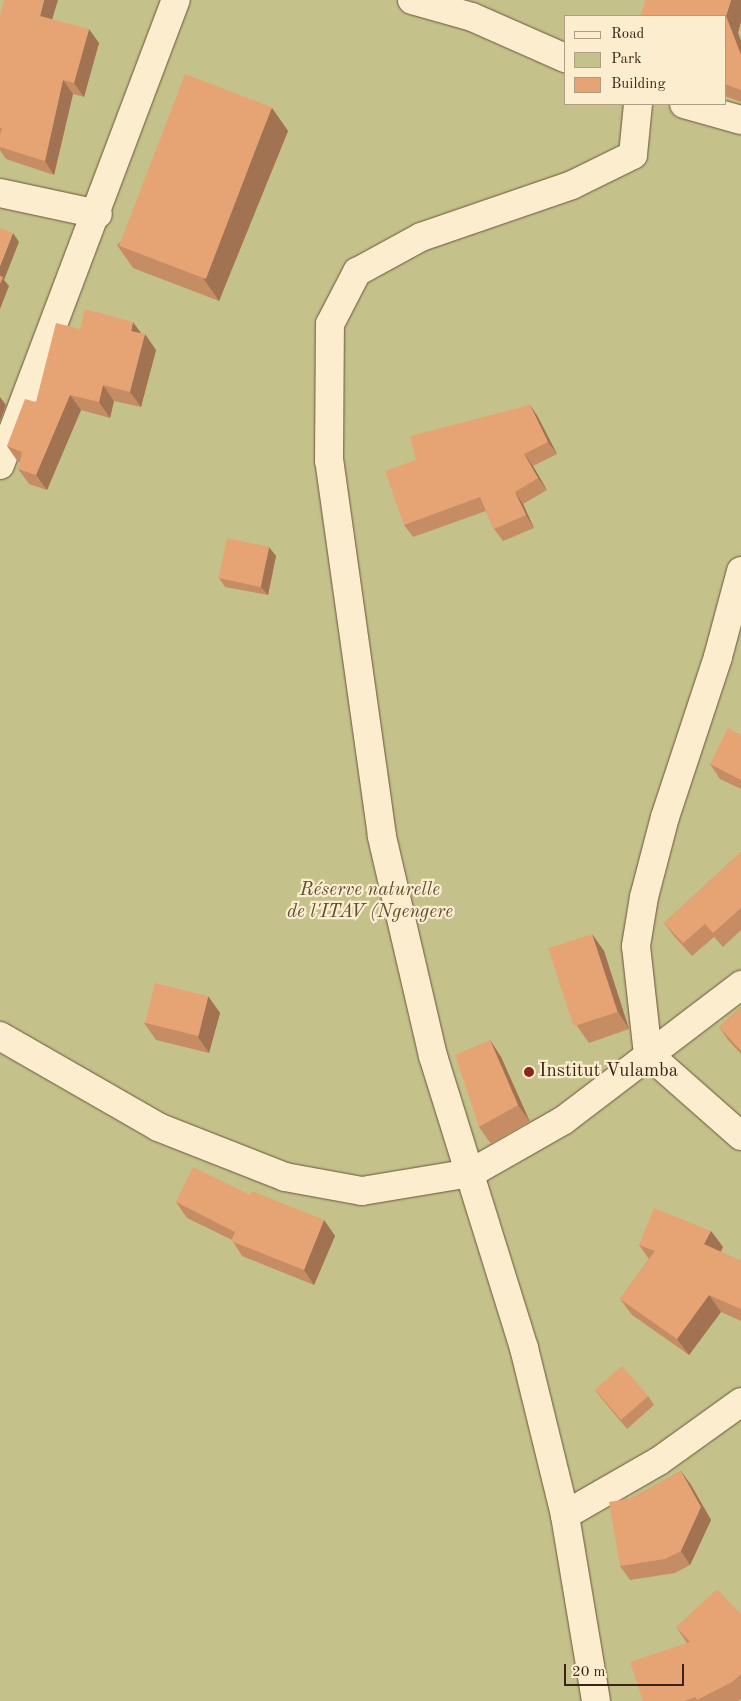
<!DOCTYPE html>
<meta charset="utf-8">
<style>
body{margin:0}
#map{position:relative;width:741px;height:1701px;overflow:hidden;background:#fbe3b5;font-family:"Old Standard TT",serif}
div>[style]{position:absolute}
.green>*{inset:0;background:#c4c28a}
.roads{filter:drop-shadow(0 0 1px #6b543e) drop-shadow(0 0 1px #6b543e)}
.minor>*{height:28px;margin:-14px;padding:0 14px;transform-origin:14px;border-radius:14px;background:#fcedcf}
.wall>*{inset:0;background:#c68d65}
.shaded-wall>*{inset:0;background:#a17352}
.building>*{inset:0;background:#e6a475;transform-origin:0 0}
.dots>*{width:14px;height:14px;translate:-50% -50%;box-sizing:border-box;border:2px solid #fcedcf;border-radius:50%}
span{translate:-50% -50%;white-space:nowrap;text-align:center;line-height:1.15;-webkit-text-stroke:4.5px #fcedcf;paint-order:stroke}
.park-label{font-size:19px;color:#5d4c34;font-style:italic}
.poi-label{font-size:19px;color:#3b2417}
.left{translate:0 -50%;text-align:left}
.legend{position:absolute;left:564px;top:15px;width:162px;height:90px;box-sizing:border-box;background:#fcedcf;border:1px solid #af9d85;margin:0;padding:6px 9px;list-style:none;font-size:15px;color:#3b2417}
.legend li{display:flex;align-items:center;gap:10px;height:25px}
.legend b{width:25px;border:1px solid #af9d85}
.scale{position:absolute;left:564px;top:1664px;width:120px;height:22px;box-sizing:border-box;border:2px solid #3b2417;border-top:0;padding-left:6px;font-size:15px;line-height:18px;white-space:nowrap;color:#3b2417;-webkit-text-stroke:4px #fcedcf;paint-order:stroke}
</style>
<div id="map">
<div class="green">
<div style="clip-path:polygon(evenodd,0 0,741px 0,741px 1701px,0 1701px,0 0,565px 16px,725px 16px,725px 104px,565px 104px,565px 16px)"></div>
</div>
<div class="roads">
<div class="minor">
<div style="left:412px;top:0;width:62px;rotate:15.8deg"></div>
<div style="left:472px;top:17px;width:102px;rotate:23.8deg"></div>
<div style="left:684px;top:104px;width:59px;rotate:15.7deg"></div>
<div style="left:0;top:193px;width:100px;rotate:12.1deg"></div>
<div style="left:0;top:465px;width:497px;rotate:-69.3deg"></div>
<div style="left:741px;top:571px;width:89px;rotate:105deg"></div>
<div style="left:718px;top:657px;width:169px;rotate:108.3deg"></div>
<div style="left:665px;top:817px;width:83px;rotate:104.7deg"></div>
<div style="left:644px;top:897px;width:50px;rotate:99.3deg"></div>
<div style="left:636px;top:946px;width:109px;rotate:83.7deg"></div>
<div style="left:648px;top:1054px;width:124px;rotate:41.4deg"></div>
<div style="left:0;top:1036px;width:182px;rotate:29.9deg"></div>
<div style="left:158px;top:1127px;width:136px;rotate:21.5deg"></div>
<div style="left:285px;top:1177px;width:78px;rotate:10.3deg"></div>
<div style="left:362px;top:1191px;width:110px;rotate:-9.4deg"></div>
<div style="left:471px;top:1173px;width:107px;rotate:-29.7deg"></div>
<div style="left:564px;top:1120px;width:223px;rotate:-37.3deg"></div>
<div style="left:565px;top:1515px;width:108px;rotate:-29.9deg"></div>
<div style="left:659px;top:1461px;width:101px;rotate:-35.7deg"></div>
<div style="left:596px;top:1701px;width:189px;rotate:-99.5deg"></div>
<div style="left:565px;top:1515px;width:172px;rotate:-103.8deg"></div>
<div style="left:524px;top:1348px;width:306px;rotate:-107.3deg"></div>
<div style="left:433px;top:1056px;width:226px;rotate:-103.1deg"></div>
<div style="left:382px;top:836px;width:379px;rotate:-98deg"></div>
<div style="left:329px;top:461px;width:137px;rotate:-89.6deg"></div>
<div style="left:330px;top:324px;width:59px;rotate:-62.6deg"></div>
<div style="left:357px;top:272px;width:73px;rotate:-28.7deg"></div>
<div style="left:421px;top:237px;width:160px;rotate:-19deg"></div>
<div style="left:572px;top:185px;width:68px;rotate:-26.2deg"></div>
<div style="left:633px;top:155px;width:51px;rotate:-84.4deg"></div>
</div>
</div>
<div class="wall">
<div style="clip-path:polygon(741px 0,741px 21px,738px 33px,741px 41px,741px 102px,725px 96px,725px 16px)"></div>
<div style="clip-path:polygon(0 15px,52px 20px,99px 43px,84px 97px,73px 94px,54px 175px,6px 159px,0 150px)"></div>
<div style="clip-path:polygon(272px 108px,288px 131px,219px 301px,133px 268px,117px 245px)"></div>
<div style="clip-path:polygon(80px 329px,141px 333px,156px 350px,141px 407px,114px 401px,110px 418px,81px 410px,47px 490px,29px 484px,18px 469px,20px 462px,18px 462px,7px 446px,36px 402px)"></div>
<div style="clip-path:polygon(530px 405px,538px 417px,557px 454px,533px 466px,547px 490px,523px 504px,534px 528px,503px 541px,494px 529px,486px 511px,413px 537px,404px 525px,416px 460px)"></div>
<div style="clip-path:polygon(276px 556px,268px 595px,225px 587px,219px 578px)"></div>
<div style="clip-path:polygon(741px 735px,741px 789px,720px 779px,710px 764px)"></div>
<div style="clip-path:polygon(741px 852px,741px 930px,723px 947px,714px 937px,692px 956px,674px 936px,664px 923px)"></div>
<div style="clip-path:polygon(592px 934px,604px 951px,629px 1029px,589px 1043px,577px 1026px)"></div>
<div style="clip-path:polygon(208px 996px,220px 1013px,209px 1053px,156px 1040px,144px 1023px)"></div>
<div style="clip-path:polygon(741px 1007px,741px 1054px,728px 1040px,719px 1027px)"></div>
<div style="clip-path:polygon(490px 1040px,501px 1057px,530px 1122px,491px 1144px,479px 1127px)"></div>
<div style="clip-path:polygon(250px 1195px,324px 1220px,335px 1236px,314px 1285px,242px 1256px,232px 1240px,187px 1218px,176px 1202px)"></div>
<div style="clip-path:polygon(711px 1231px,723px 1247px,721px 1252px,741px 1261px,741px 1321px,721px 1312px,689px 1355px,632px 1315px,620px 1299px,649px 1259px,639px 1245px)"></div>
<div style="clip-path:polygon(595px 1390px,648px 1396px,654px 1405px,627px 1429px,602px 1399px)"></div>
<div style="clip-path:polygon(681px 1471px,691px 1485px,711px 1520px,690px 1565px,675px 1573px,630px 1580px,620px 1566px,632px 1498px)"></div>
<div style="clip-path:polygon(741px 1614px,741px 1699px,738px 1701px,643px 1701px,687px 1643px,676px 1627px)"></div>
</div>
<div class="shaded-wall">
<div style="clip-path:polygon(44px 0,58px 0,49px 30px,40px 16px)"></div>
<div style="clip-path:polygon(731px 0,741px 0,741px 21px,738px 33px,741px 41px,741px 55px,726px 16px)"></div>
<div style="clip-path:polygon(89px 29px,99px 43px,84px 97px,74px 83px)"></div>
<div style="clip-path:polygon(63px 80px,73px 94px,54px 175px,45px 161px)"></div>
<div style="clip-path:polygon(272px 108px,288px 131px,219px 301px,203px 278px)"></div>
<div style="clip-path:polygon(13px 233px,19px 242px,4px 280px,9px 286px,0 309px,0 266px)"></div>
<div style="clip-path:polygon(133px 322px,144px 337px,145px 334px,156px 350px,141px 407px,130px 392px,131px 331px)"></div>
<div style="clip-path:polygon(103px 385px,114px 401px,110px 418px,99px 402px)"></div>
<div style="clip-path:polygon(70px 395px,81px 410px,47px 490px,36px 475px)"></div>
<div style="clip-path:polygon(0 397px,6px 405px,0 421px)"></div>
<div style="clip-path:polygon(530px 405px,538px 417px,557px 454px,548px 442px)"></div>
<div style="clip-path:polygon(524px 454px,533px 466px,547px 490px,538px 478px)"></div>
<div style="clip-path:polygon(515px 492px,523px 504px,534px 528px,526px 515px)"></div>
<div style="clip-path:polygon(269px 547px,276px 556px,268px 595px,261px 587px)"></div>
<div style="clip-path:polygon(592px 934px,604px 951px,629px 1029px,618px 1012px)"></div>
<div style="clip-path:polygon(208px 996px,220px 1013px,209px 1053px,198px 1037px)"></div>
<div style="clip-path:polygon(490px 1040px,501px 1057px,530px 1122px,518px 1105px)"></div>
<div style="clip-path:polygon(324px 1220px,335px 1236px,314px 1285px,304px 1270px)"></div>
<div style="clip-path:polygon(711px 1231px,723px 1247px,715px 1261px,704px 1244px)"></div>
<div style="clip-path:polygon(709px 1295px,721px 1312px,689px 1355px,677px 1339px)"></div>
<div style="clip-path:polygon(681px 1471px,691px 1485px,711px 1520px,690px 1565px,681px 1551px)"></div>
</div>
<div class="building">
<div style="clip-path:polygon(4px 0,44px 0,40px 16px,89px 29px,74px 83px,63px 80px,45px 161px,0 147px,0 135px,2px 128px,0 128px,0 15px)"></div>
<div style="clip-path:polygon(646px 0,731px 0,726px 16px,741px 55px,741px 90px,725px 84px,725px 16px,640px 16px)"></div>
<div style="left:185px;top:74px;width:93px;height:184px;rotate:21deg"></div>
<div style="clip-path:polygon(0 228px,13px 233px,0 266px)"></div>
<div style="clip-path:polygon(0 276px,3px 277px,0 284px)"></div>
<div style="clip-path:polygon(85px 309px,133px 322px,131px 331px,145px 334px,130px 392px,103px 385px,99px 402px,70px 395px,36px 475px,18px 469px,22px 452px,7px 446px,25px 399px,36px 402px,56px 323px,80px 329px)"></div>
<div style="clip-path:polygon(530px 405px,548px 442px,524px 454px,538px 478px,515px 492px,526px 515px,494px 529px,480px 497px,404px 525px,385px 471px,416px 460px,410px 436px)"></div>
<div style="left:227px;top:538px;width:43px;height:41px;rotate:12deg"></div>
<div style="clip-path:polygon(728px 728px,741px 735px,741px 780px,710px 764px)"></div>
<div style="clip-path:polygon(741px 852px,741px 908px,713px 933px,705px 924px,683px 943px,664px 923px)"></div>
<div style="left:592px;top:934px;width:82px;height:46px;rotate:72deg"></div>
<div style="left:155px;top:983px;width:55px;height:41px;rotate:14deg"></div>
<div style="clip-path:polygon(741px 1007px,741px 1051px,719px 1027px)"></div>
<div style="clip-path:polygon(490px 1040px,518px 1105px,479px 1127px,455px 1055px)"></div>
<div style="clip-path:polygon(193px 1167px,250px 1195px,252px 1191px,324px 1220px,304px 1270px,231px 1241px,235px 1232px,176px 1202px)"></div>
<div style="clip-path:polygon(654px 1208px,711px 1231px,704px 1244px,741px 1261px,741px 1309px,709px 1295px,677px 1339px,620px 1299px,655px 1251px,639px 1245px)"></div>
<div style="left:622px;top:1366px;width:40px;height:36px;rotate:49deg"></div>
<div style="clip-path:polygon(681px 1471px,701px 1507px,681px 1551px,665px 1559px,620px 1566px,609px 1502px,632px 1498px)"></div>
<div style="clip-path:polygon(717px 1589px,741px 1614px,741px 1674px,732px 1682px,697px 1700px,696px 1697px,684px 1701px,643px 1701px,630px 1662px,690px 1642px,676px 1627px)"></div>
</div>
<div class="dots">
<div style="left:529px;top:1072px;background:#8f2418"></div>
</div>
<div class="park-label">
<span style="left:370px;top:902px">Réserve naturelle<br>de l'ITAV (Ngengere</span>
</div>
<div class="poi-label">
<span class="left" style="left:539px;top:1072px">Institut Vulamba</span>
</div>
<ul class="legend">
<li><b style="height:6px;background:#fcedcf"></b>Road</li>
<li><b style="height:14px;background:#c4c28a"></b>Park</li>
<li><b style="height:14px;background:#e6a475"></b>Building</li>
</ul>
<div class="scale">20 m</div>
</div>
